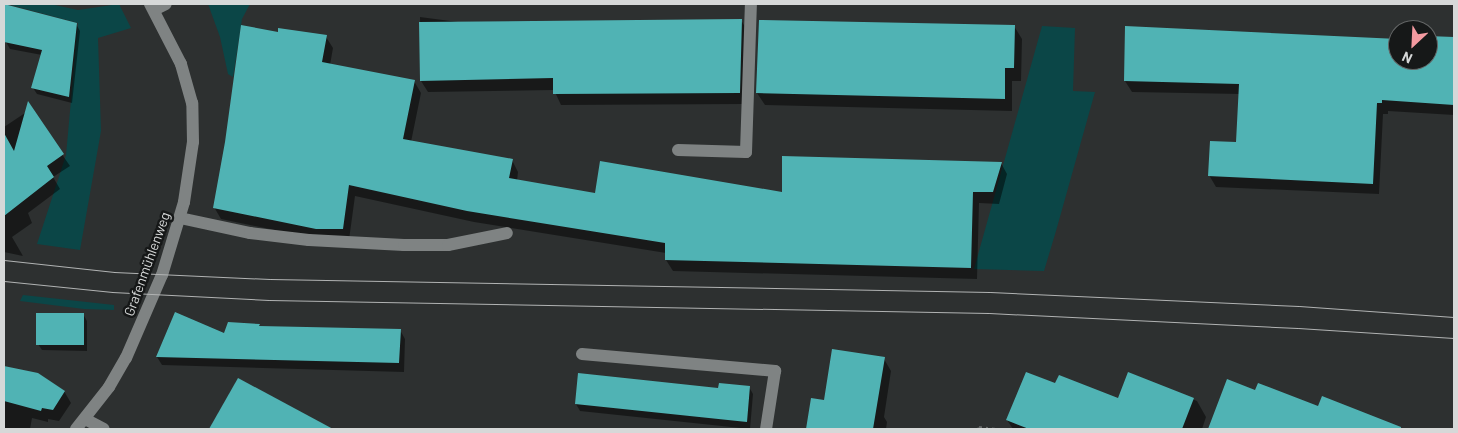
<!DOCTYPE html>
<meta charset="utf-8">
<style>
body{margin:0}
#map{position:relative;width:1458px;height:433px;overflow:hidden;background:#2d3030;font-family:Barlow,sans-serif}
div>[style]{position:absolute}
.green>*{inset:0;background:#0b4647}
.shadow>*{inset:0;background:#0007}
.building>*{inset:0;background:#50b3b4;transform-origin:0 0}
.path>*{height:3px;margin-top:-1.5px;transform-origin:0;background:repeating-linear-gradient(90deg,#666969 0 2.5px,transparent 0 6.5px)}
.minor>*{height:12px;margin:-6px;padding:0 6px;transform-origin:6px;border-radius:6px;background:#7f8383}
.tram>*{height:1px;margin:-0.5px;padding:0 0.5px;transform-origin:0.5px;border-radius:0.5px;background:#b1b3b3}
span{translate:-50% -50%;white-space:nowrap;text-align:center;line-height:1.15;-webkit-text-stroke:5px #161818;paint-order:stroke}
.street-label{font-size:14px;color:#d6d8d8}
.frame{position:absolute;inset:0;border:5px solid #d6d8d8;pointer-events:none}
.north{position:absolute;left:1388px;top:20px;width:50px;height:50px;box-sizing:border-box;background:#161818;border:1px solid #636565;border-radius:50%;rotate:205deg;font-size:14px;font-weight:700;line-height:20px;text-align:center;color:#d6d8d8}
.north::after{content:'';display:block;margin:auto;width:18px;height:22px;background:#f49aa0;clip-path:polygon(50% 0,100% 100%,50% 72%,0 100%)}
</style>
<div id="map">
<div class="green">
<div style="clip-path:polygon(7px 4px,50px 4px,78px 10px,119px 4px,131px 28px,98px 38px,101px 131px,80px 250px,37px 244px,66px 155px,78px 23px)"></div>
<div style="clip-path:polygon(208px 4px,250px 4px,242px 19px,233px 77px,228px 74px,220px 37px)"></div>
<div style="clip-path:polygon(1042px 26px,1075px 28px,1073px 91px,1095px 92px,1056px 231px,1044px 271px,974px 269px)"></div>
<div style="clip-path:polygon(23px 295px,114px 305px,114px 310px,84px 309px,20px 301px)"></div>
</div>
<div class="shadow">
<div style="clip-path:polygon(420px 17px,458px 22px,741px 20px,748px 32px,746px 104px,561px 105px,554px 90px,428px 92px,421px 81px)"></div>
<div style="clip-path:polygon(76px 24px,80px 31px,72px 103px,37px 94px,33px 88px,42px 55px,10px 49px,6px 42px)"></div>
<div style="clip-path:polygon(1014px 26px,1022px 39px,1021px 81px,1012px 81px,1012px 111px,765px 105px,757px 93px)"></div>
<div style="clip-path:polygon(279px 33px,326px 37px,333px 48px,330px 65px,414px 81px,421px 93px,411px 142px,512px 160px,518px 172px,517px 181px,596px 194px,783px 194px,1001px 163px,1007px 174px,999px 204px,979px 203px,977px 279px,673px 271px,666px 260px,666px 253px,474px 222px,355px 196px,349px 240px,323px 240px,221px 219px,214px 207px)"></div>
<div style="clip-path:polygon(1428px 38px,1454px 39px,1454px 115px,1388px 111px,1388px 114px,1383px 114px,1379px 194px,1216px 187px,1209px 175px,1237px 143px,1240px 94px,1132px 92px,1125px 81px,1398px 40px,1398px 60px,1428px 60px)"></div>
<div style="clip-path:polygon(31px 109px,70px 166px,53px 177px,60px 189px,28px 213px,32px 223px,12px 237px,23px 256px,4px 252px,4px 127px)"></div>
<div style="clip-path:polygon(83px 314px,87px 321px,87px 351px,42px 350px,38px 344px)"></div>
<div style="clip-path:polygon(259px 325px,261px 328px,400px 330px,405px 339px,404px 372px,162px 365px,157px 357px)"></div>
<div style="clip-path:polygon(884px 359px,891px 371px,884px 417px,887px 422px,886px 429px,808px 429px,812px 399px,825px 401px)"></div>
<div style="clip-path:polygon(4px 367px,38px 374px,64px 391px,71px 403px,59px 421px,48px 419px,48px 422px,32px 418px,30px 429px,4px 429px)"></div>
<div style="clip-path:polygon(1128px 374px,1197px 401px,1206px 417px,1202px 429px,1013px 429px,1007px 420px,1056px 385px,1119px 399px)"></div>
<div style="clip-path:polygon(238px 379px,331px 429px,211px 429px)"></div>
<div style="clip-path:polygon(749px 387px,753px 394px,750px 429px,580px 411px,576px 404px)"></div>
<div style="clip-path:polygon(1256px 392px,1383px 421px,1388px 429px,1213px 429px,1211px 425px)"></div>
</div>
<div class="building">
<div style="clip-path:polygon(4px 4px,77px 23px,69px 97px,31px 88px,42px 50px,4px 42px)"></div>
<div style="clip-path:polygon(742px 19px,740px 93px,553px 94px,553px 78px,420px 81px,419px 22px)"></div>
<div style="clip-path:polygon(759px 20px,1015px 25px,1014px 68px,1005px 68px,1005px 99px,756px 93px)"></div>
<div style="clip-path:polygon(241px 25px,278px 32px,278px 28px,327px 35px,322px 62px,415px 80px,403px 139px,513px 159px,509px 178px,595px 193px,600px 161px,782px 192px,782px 156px,1002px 162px,993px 192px,973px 192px,971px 268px,665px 260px,665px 243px,467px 211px,349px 185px,343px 229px,316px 229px,213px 208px,225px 142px)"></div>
<div style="clip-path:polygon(1125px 26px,1398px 39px,1398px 60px,1428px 60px,1428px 36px,1454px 37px,1454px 105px,1382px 100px,1382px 103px,1377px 103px,1373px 184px,1208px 176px,1210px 141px,1236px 142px,1239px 84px,1124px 81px)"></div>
<div style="clip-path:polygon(28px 101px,64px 154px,47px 166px,54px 177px,4px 216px,4px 133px,14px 151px)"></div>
<div style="clip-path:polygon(175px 312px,224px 333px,228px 322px,260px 324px,259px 326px,401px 329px,399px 363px,156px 357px)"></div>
<div style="left:84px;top:313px;width:32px;height:48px;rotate:90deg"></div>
<div style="clip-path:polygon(832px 349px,885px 357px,873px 429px,806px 429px,811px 398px,824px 400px)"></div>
<div style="clip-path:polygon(4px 366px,38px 373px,65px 391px,53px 410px,42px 408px,41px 411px,4px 401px)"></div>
<div style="clip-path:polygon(1026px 372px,1055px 383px,1059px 375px,1118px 398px,1128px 372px,1194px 398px,1182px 429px,1029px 429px,1006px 420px)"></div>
<div style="clip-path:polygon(578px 373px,718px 388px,719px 383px,750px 386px,747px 422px,575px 404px)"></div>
<div style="clip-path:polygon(238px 378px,333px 429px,209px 429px)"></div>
<div style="clip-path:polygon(1227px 379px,1255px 390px,1258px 383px,1318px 406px,1322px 396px,1401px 427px,1401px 429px,1208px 429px)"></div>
</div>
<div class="path">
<div style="left:979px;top:429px;width:2px;rotate:-90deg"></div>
<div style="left:979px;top:427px;width:17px;rotate:7deg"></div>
</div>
<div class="minor">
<div style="left:154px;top:10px;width:13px;rotate:-27deg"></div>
<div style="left:678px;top:150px;width:68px;rotate:1.7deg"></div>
<div style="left:746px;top:152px;width:148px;rotate:-88.1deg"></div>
<div style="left:180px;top:218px;width:72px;rotate:12.1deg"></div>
<div style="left:250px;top:233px;width:59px;rotate:6.8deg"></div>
<div style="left:309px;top:240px;width:95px;rotate:3deg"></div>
<div style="left:404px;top:245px;width:44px"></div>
<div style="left:448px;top:245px;width:60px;rotate:-11.5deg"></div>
<div style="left:582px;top:354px;width:194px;rotate:5deg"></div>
<div style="left:775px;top:371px;width:59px;rotate:98.8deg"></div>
<div style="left:85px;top:419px;width:21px;rotate:28deg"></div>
<div style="left:76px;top:429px;width:53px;rotate:-51.8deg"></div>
<div style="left:109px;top:387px;width:34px;rotate:-60deg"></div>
<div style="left:126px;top:358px;width:90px;rotate:-66.6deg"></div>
<div style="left:162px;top:275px;width:76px;rotate:-73.2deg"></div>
<div style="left:184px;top:202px;width:61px;rotate:-81.5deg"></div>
<div style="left:193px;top:142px;width:39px;rotate:-91deg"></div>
<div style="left:192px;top:103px;width:41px;rotate:-105.8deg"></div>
<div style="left:181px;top:64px;width:68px;rotate:-117.3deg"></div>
</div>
<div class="tram">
<div style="left:4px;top:260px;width:111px;rotate:6.2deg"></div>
<div style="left:114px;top:272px;width:156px;rotate:2.6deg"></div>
<div style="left:270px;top:279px;width:720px;rotate:1.03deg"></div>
<div style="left:990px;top:292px;width:309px;rotate:2.6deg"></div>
<div style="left:1299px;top:306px;width:155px;rotate:4.1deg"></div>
<div style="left:4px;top:281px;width:109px;rotate:5.8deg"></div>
<div style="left:112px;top:292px;width:157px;rotate:2.9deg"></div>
<div style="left:269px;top:300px;width:720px;rotate:1.03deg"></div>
<div style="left:989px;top:313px;width:309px;rotate:2.8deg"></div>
<div style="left:1298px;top:328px;width:156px;rotate:3.7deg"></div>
</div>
<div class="street-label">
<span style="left:147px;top:264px;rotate:-70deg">Grafenmühlenweg</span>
</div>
<div class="frame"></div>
<div class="north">N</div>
</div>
